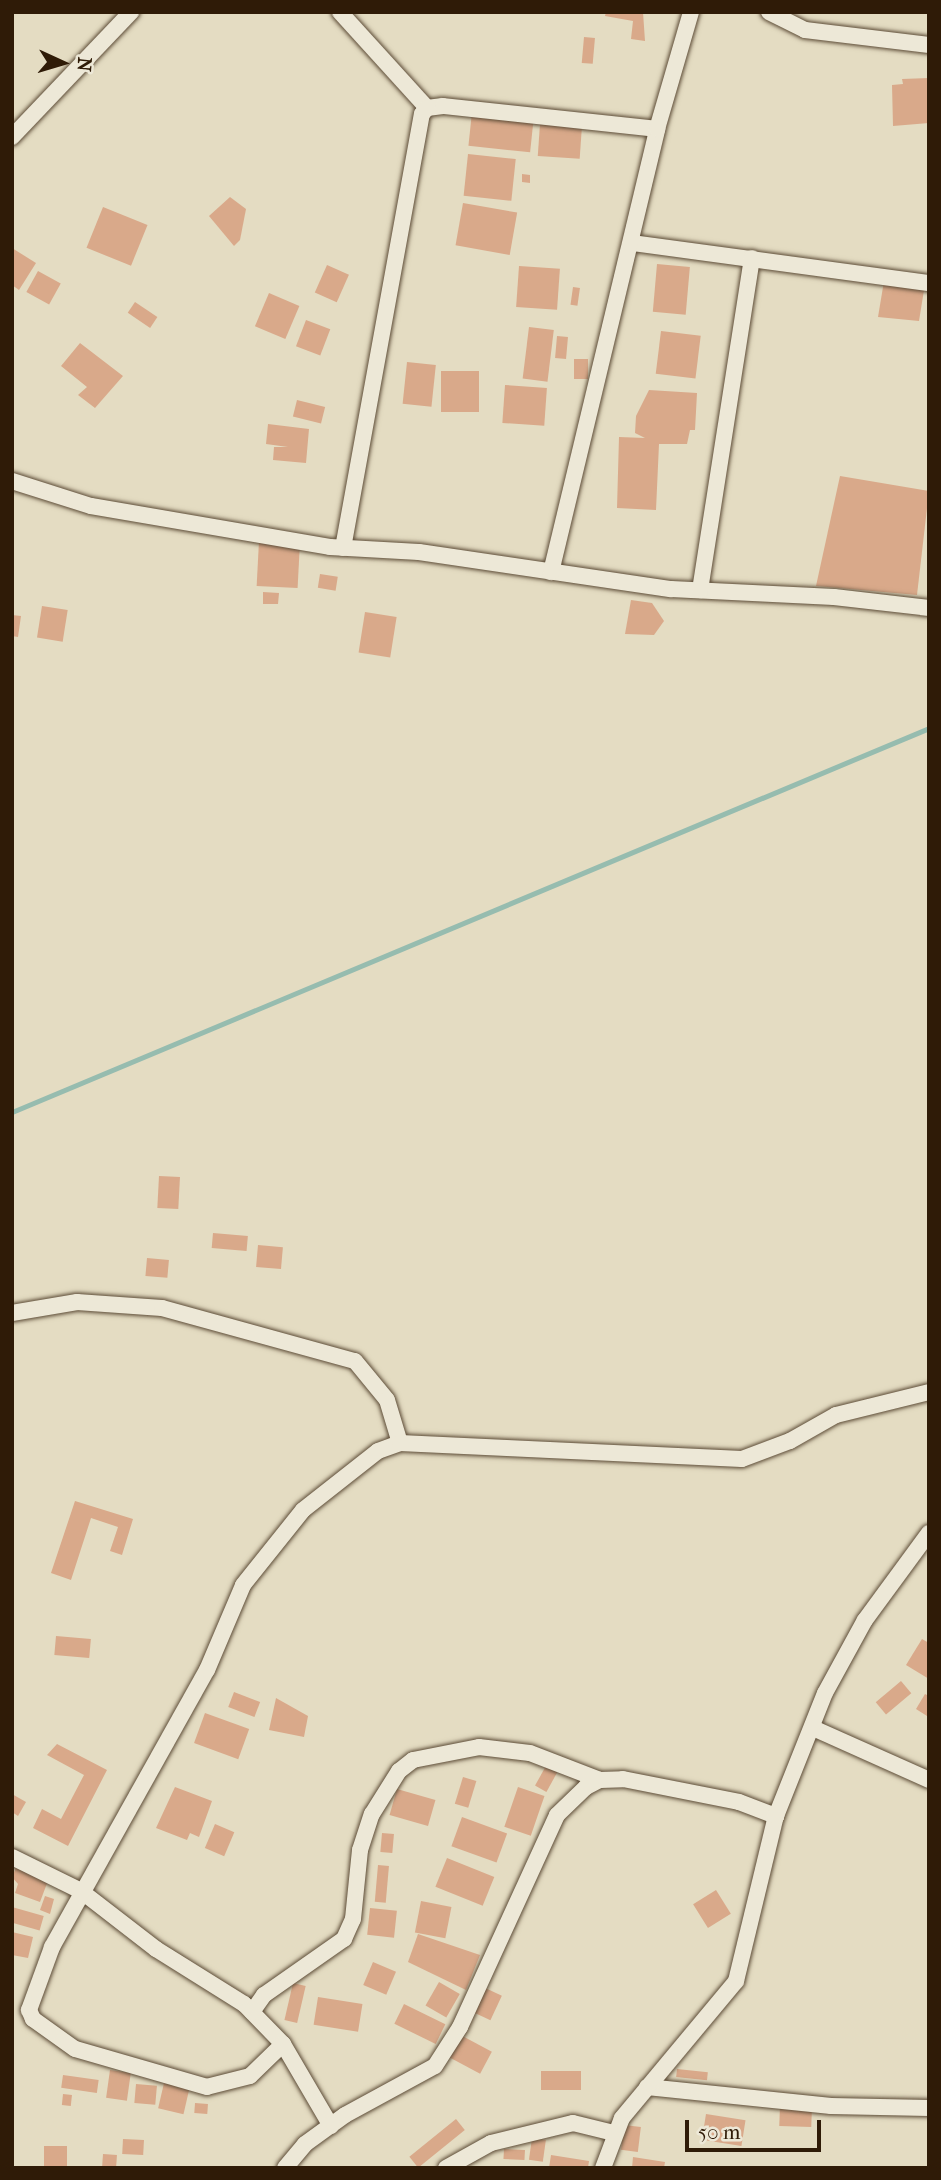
<!DOCTYPE html>
<style>
body{margin:0}
#map{position:relative;width:941px;height:2180px;overflow:hidden;background:#e4dcc2;font-family:"IM FELL French Canon",serif}
div>[style]{position:absolute}
.stream>*{height:5px;margin:-2.5px;padding:0 2.5px;transform-origin:2.5px;border-radius:2.5px;background:#96bcaf}
.building>*{inset:0;background:#d9a98a;transform-origin:0 0}
.roads{filter:drop-shadow(0 0 2px #5c4b36) drop-shadow(0 0 2px #5c4b36)}
.street>*{height:16px;margin:-8px;padding:0 8px;transform-origin:8px;border-radius:8px;background:#ede8d7}
span{translate:-50% -50%;white-space:nowrap;text-align:center;line-height:1.15;-webkit-text-stroke:5px #ede8d7;paint-order:stroke}
.frame{position:absolute;inset:0;border:14px solid #2f1b07;pointer-events:none}
.north{position:absolute;left:28px;top:28px;width:70px;height:70px;-webkit-text-stroke:5px #ede8d7;paint-order:stroke;rotate:94deg;font-size:19px;font-weight:700;line-height:28px;text-align:center;color:#2f1b07}
.north::after{content:'';display:block;margin:auto;width:24px;height:32px;background:#2f1b07;clip-path:polygon(50% 0,100% 100%,50% 72%,0 100%)}
.scale{position:absolute;left:685px;top:2120px;width:136px;height:32px;box-sizing:border-box;border:4px solid #2f1b07;border-top:0;padding-left:9px;font-size:21px;line-height:24px;white-space:nowrap;color:#2f1b07;-webkit-text-stroke:5px #ede8d7;paint-order:stroke}
</style>
<div id="map">
<div class="stream">
<div style="left:12px;top:1112px;width:994px;rotate:-22.72deg"></div>
</div>
<div class="building">
<div style="clip-path:polygon(606px 12px,643px 12px,645px 41px,631px 39px,633px 21px,605px 16px)"></div>
<div style="left:584px;top:37px;width:11px;height:26px;rotate:5deg"></div>
<div style="clip-path:polygon(929px 78px,929px 123px,893px 126px,892px 85px,903px 84px,902px 79px)"></div>
<div style="left:472px;top:112px;width:62px;height:34px;rotate:6deg"></div>
<div style="left:540px;top:124px;width:42px;height:32px;rotate:4deg"></div>
<div style="left:468px;top:154px;width:48px;height:42px;rotate:6deg"></div>
<div style="clip-path:polygon(522px 174px,530px 175px,530px 183px,522px 182px)"></div>
<div style="clip-path:polygon(230px 197px,246px 209px,240px 240px,234px 246px,209px 216px)"></div>
<div style="left:463px;top:203px;width:55px;height:43px;rotate:10deg"></div>
<div style="left:103px;top:207px;width:48px;height:44px;rotate:22deg"></div>
<div style="clip-path:polygon(12px 248px,36px 263px,19px 290px,12px 285px)"></div>
<div style="left:657px;top:264px;width:33px;height:48px;rotate:5deg"></div>
<div style="left:327px;top:265px;width:24px;height:30px;rotate:24deg"></div>
<div style="left:519px;top:266px;width:41px;height:41px;rotate:4deg"></div>
<div style="left:38px;top:271px;width:26px;height:24px;rotate:29deg"></div>
<div style="clip-path:polygon(884px 281px,924px 290px,919px 321px,878px 317px)"></div>
<div style="left:573px;top:287px;width:7px;height:18px;rotate:8deg"></div>
<div style="left:269px;top:293px;width:33px;height:36px;rotate:23deg"></div>
<div style="left:135px;top:302px;width:27px;height:13px;rotate:34deg"></div>
<div style="left:306px;top:320px;width:26px;height:28px;rotate:21deg"></div>
<div style="left:529px;top:327px;width:25px;height:52px;rotate:7deg"></div>
<div style="left:661px;top:331px;width:40px;height:43px;rotate:7deg"></div>
<div style="left:557px;top:336px;width:11px;height:22px;rotate:5deg"></div>
<div style="clip-path:polygon(80px 343px,123px 376px,95px 408px,78px 395px,87px 387px,61px 366px)"></div>
<div style="left:574px;top:359px;width:14px;height:20px"></div>
<div style="left:407px;top:362px;width:29px;height:42px;rotate:6deg"></div>
<div style="left:441px;top:371px;width:38px;height:41px"></div>
<div style="left:505px;top:385px;width:42px;height:38px;rotate:4deg"></div>
<div style="clip-path:polygon(649px 390px,697px 393px,695px 430px,690px 430px,687px 444px,659px 444px,656px 510px,617px 508px,619px 437px,645px 438px,635px 433px,636px 416px)"></div>
<div style="left:297px;top:400px;width:29px;height:17px;rotate:14deg"></div>
<div style="clip-path:polygon(268px 424px,309px 429px,306px 463px,273px 460px,274px 447px,288px 447px,266px 444px)"></div>
<div style="clip-path:polygon(840px 476px,929px 491px,917px 595px,816px 586px)"></div>
<div style="left:259px;top:541px;width:41px;height:45px;rotate:3deg"></div>
<div style="left:320px;top:574px;width:18px;height:14px;rotate:9deg"></div>
<div style="clip-path:polygon(263px 592px,279px 593px,278px 604px,263px 604px)"></div>
<div style="clip-path:polygon(631px 600px,652px 603px,664px 621px,654px 635px,625px 634px)"></div>
<div style="left:42px;top:606px;width:26px;height:32px;rotate:9deg"></div>
<div style="left:365px;top:612px;width:32px;height:41px;rotate:9deg"></div>
<div style="clip-path:polygon(12px 615px,21px 616px,18px 637px,12px 636px)"></div>
<div style="left:159px;top:1176px;width:21px;height:32px;rotate:3deg"></div>
<div style="left:213px;top:1233px;width:35px;height:15px;rotate:5deg"></div>
<div style="left:258px;top:1245px;width:25px;height:22px;rotate:5deg"></div>
<div style="left:147px;top:1258px;width:22px;height:18px;rotate:5deg"></div>
<div style="clip-path:polygon(75px 1501px,133px 1519px,122px 1555px,110px 1551px,118px 1527px,91px 1518px,71px 1580px,51px 1573px)"></div>
<div style="left:56px;top:1636px;width:35px;height:19px;rotate:5deg"></div>
<div style="clip-path:polygon(922px 1639px,929px 1643px,929px 1679px,906px 1665px)"></div>
<div style="left:901px;top:1681px;width:16px;height:33px;rotate:50deg"></div>
<div style="left:234px;top:1692px;width:28px;height:16px;rotate:21deg"></div>
<div style="clip-path:polygon(925px 1694px,929px 1696px,927px 1716px,916px 1709px)"></div>
<div style="clip-path:polygon(276px 1698px,308px 1716px,304px 1737px,269px 1730px)"></div>
<div style="left:205px;top:1713px;width:47px;height:32px;rotate:20deg"></div>
<div style="clip-path:polygon(57px 1744px,107px 1770px,68px 1846px,33px 1828px,42px 1809px,61px 1819px,84px 1775px,47px 1755px)"></div>
<div style="left:552px;top:1755px;width:13px;height:35px;rotate:29deg"></div>
<div style="left:463px;top:1777px;width:14px;height:28px;rotate:17deg"></div>
<div style="clip-path:polygon(175px 1787px,212px 1801px,199px 1837px,190px 1833px,187px 1840px,156px 1828px)"></div>
<div style="left:518px;top:1787px;width:28px;height:42px;rotate:19deg"></div>
<div style="left:397px;top:1789px;width:40px;height:27px;rotate:16deg"></div>
<div style="clip-path:polygon(12px 1794px,26px 1802px,18px 1816px,12px 1812px)"></div>
<div style="left:462px;top:1817px;width:48px;height:31px;rotate:20deg"></div>
<div style="left:215px;top:1824px;width:21px;height:26px;rotate:23deg"></div>
<div style="left:382px;top:1833px;width:12px;height:19px;rotate:5deg"></div>
<div style="left:447px;top:1858px;width:51px;height:31px;rotate:22deg"></div>
<div style="clip-path:polygon(17px 1865px,49px 1878px,40px 1902px,15px 1893px,18px 1884px,12px 1877px)"></div>
<div style="left:378px;top:1865px;width:11px;height:37px;rotate:5deg"></div>
<div style="left:716px;top:1890px;width:28px;height:27px;rotate:58deg"></div>
<div style="clip-path:polygon(45px 1896px,54px 1899px,50px 1914px,40px 1910px)"></div>
<div style="left:421px;top:1901px;width:31px;height:32px;rotate:11deg"></div>
<div style="left:12px;top:1907px;width:33px;height:15px;rotate:16deg"></div>
<div style="left:370px;top:1908px;width:27px;height:27px;rotate:6deg"></div>
<div style="clip-path:polygon(12px 1932px,33px 1937px,28px 1958px,12px 1955px)"></div>
<div style="clip-path:polygon(418px 1934px,480px 1955px,466px 1990px,408px 1962px)"></div>
<div style="left:373px;top:1962px;width:25px;height:25px;rotate:23deg"></div>
<div style="left:439px;top:1982px;width:24px;height:27px;rotate:30deg"></div>
<div style="left:293px;top:1983px;width:13px;height:38px;rotate:13deg"></div>
<div style="left:481px;top:1986px;width:23px;height:27px;rotate:25deg"></div>
<div style="left:318px;top:1997px;width:45px;height:28px;rotate:9deg"></div>
<div style="left:404px;top:2004px;width:46px;height:22px;rotate:26deg"></div>
<div style="left:453px;top:2031px;width:44px;height:25px;rotate:28deg"></div>
<div style="left:677px;top:2069px;width:31px;height:8px;rotate:6deg"></div>
<div style="left:110px;top:2070px;width:21px;height:28px;rotate:8deg"></div>
<div style="left:541px;top:2071px;width:40px;height:19px"></div>
<div style="left:63px;top:2075px;width:36px;height:13px;rotate:8deg"></div>
<div style="left:164px;top:2083px;width:26px;height:26px;rotate:13deg"></div>
<div style="left:136px;top:2084px;width:21px;height:19px;rotate:5deg"></div>
<div style="left:63px;top:2094px;width:9px;height:11px;rotate:6deg"></div>
<div style="left:195px;top:2103px;width:13px;height:10px;rotate:4deg"></div>
<div style="left:780px;top:2105px;width:32px;height:21px;rotate:2deg"></div>
<div style="left:706px;top:2114px;width:40px;height:26px;rotate:9deg"></div>
<div style="left:456px;top:2119px;width:14px;height:60px;rotate:51deg"></div>
<div style="left:624px;top:2125px;width:17px;height:25px;rotate:7deg"></div>
<div style="left:532px;top:2138px;width:14px;height:22px;rotate:8deg"></div>
<div style="left:123px;top:2139px;width:21px;height:15px;rotate:3deg"></div>
<div style="left:44px;top:2146px;width:23px;height:20px"></div>
<div style="left:504px;top:2149px;width:21px;height:10px;rotate:3deg"></div>
<div style="left:103px;top:2154px;width:14px;height:12px;rotate:4deg"></div>
<div style="clip-path:polygon(551px 2155px,589px 2161px,588px 2168px,549px 2168px)"></div>
<div style="clip-path:polygon(633px 2157px,665px 2162px,664px 2168px,632px 2168px)"></div>
</div>
<div class="roads">
<div class="street">
<div style="left:340px;top:12px;width:130px;rotate:47.8deg"></div>
<div style="left:769px;top:12px;width:40px;rotate:26.6deg"></div>
<div style="left:805px;top:30px;width:125px;rotate:6.9deg"></div>
<div style="left:12px;top:137px;width:173px;rotate:-46.4deg"></div>
<div style="left:632px;top:243px;width:300px;rotate:7.7deg"></div>
<div style="left:12px;top:481px;width:83px;rotate:17.6deg"></div>
<div style="left:91px;top:506px;width:242px;rotate:9.7deg"></div>
<div style="left:330px;top:547px;width:89px;rotate:3.2deg"></div>
<div style="left:419px;top:552px;width:255px;rotate:8.4deg"></div>
<div style="left:671px;top:589px;width:163px;rotate:2.8deg"></div>
<div style="left:834px;top:597px;width:96px;rotate:6.6deg"></div>
<div style="left:343px;top:548px;width:441px;rotate:-79.7deg"></div>
<div style="left:422px;top:114px;width:8px;rotate:-50deg"></div>
<div style="left:427px;top:108px;width:16px;rotate:-7deg"></div>
<div style="left:443px;top:106px;width:215px;rotate:6.1deg"></div>
<div style="left:551px;top:572px;width:456px;rotate:-76.5deg"></div>
<div style="left:657px;top:129px;width:122px;rotate:-73.8deg"></div>
<div style="left:700px;top:590px;width:336px;rotate:-81.1deg"></div>
<div style="left:12px;top:1313px;width:66px;rotate:-9.6deg"></div>
<div style="left:77px;top:1302px;width:85px;rotate:4deg"></div>
<div style="left:162px;top:1308px;width:200px;rotate:15.4deg"></div>
<div style="left:355px;top:1361px;width:50px;rotate:50.6deg"></div>
<div style="left:387px;top:1400px;width:45px;rotate:73.2deg"></div>
<div style="left:813px;top:1728px;width:127px;rotate:24.1deg"></div>
<div style="left:12px;top:1857px;width:77px;rotate:26.2deg"></div>
<div style="left:81px;top:1891px;width:95px;rotate:37.7deg"></div>
<div style="left:156px;top:1949px;width:104px;rotate:32deg"></div>
<div style="left:244px;top:2004px;width:56px;rotate:45.7deg"></div>
<div style="left:283px;top:2044px;width:95px;rotate:59.7deg"></div>
<div style="left:252px;top:2012px;width:21px;rotate:-55deg"></div>
<div style="left:264px;top:1995px;width:98px;rotate:-35deg"></div>
<div style="left:344px;top:1939px;width:22px;rotate:-66deg"></div>
<div style="left:353px;top:1919px;width:69px;rotate:-84.2deg"></div>
<div style="left:360px;top:1850px;width:38px;rotate:-72deg"></div>
<div style="left:372px;top:1814px;width:51px;rotate:-57.9deg"></div>
<div style="left:399px;top:1771px;width:18px;rotate:-38deg"></div>
<div style="left:413px;top:1760px;width:67px;rotate:-11.1deg"></div>
<div style="left:479px;top:1747px;width:51px;rotate:6.7deg"></div>
<div style="left:530px;top:1753px;width:75px;rotate:21.1deg"></div>
<div style="left:283px;top:2044px;width:46px;rotate:135.9deg"></div>
<div style="left:250px;top:2076px;width:44px;rotate:165.7deg"></div>
<div style="left:207px;top:2087px;width:137px;rotate:-163.9deg"></div>
<div style="left:75px;top:2049px;width:52px;rotate:-144.5deg"></div>
<div style="left:33px;top:2019px;width:10px;rotate:-114deg"></div>
<div style="left:29px;top:2010px;width:67px;rotate:-69.9deg"></div>
<div style="left:52px;top:1947px;width:317px;rotate:-60.8deg"></div>
<div style="left:207px;top:1670px;width:92px;rotate:-67deg"></div>
<div style="left:243px;top:1585px;width:96px;rotate:-51.3deg"></div>
<div style="left:303px;top:1510px;width:95px;rotate:-38.2deg"></div>
<div style="left:378px;top:1451px;width:23px;rotate:-20deg"></div>
<div style="left:400px;top:1443px;width:342px;rotate:2.7deg"></div>
<div style="left:742px;top:1459px;width:51px;rotate:-20.6deg"></div>
<div style="left:790px;top:1441px;width:53px;rotate:-29.5deg"></div>
<div style="left:836px;top:1415px;width:96px;rotate:-13.9deg"></div>
<div style="left:647px;top:2087px;width:185px;rotate:5.9deg"></div>
<div style="left:831px;top:2106px;width:98px;rotate:1.2deg"></div>
<div style="left:285px;top:2168px;width:31px;rotate:-50deg"></div>
<div style="left:305px;top:2144px;width:49px;rotate:-35.9deg"></div>
<div style="left:345px;top:2115px;width:102px;rotate:-28.6deg"></div>
<div style="left:435px;top:2066px;width:46px;rotate:-57.3deg"></div>
<div style="left:460px;top:2027px;width:233px;rotate:-65.4deg"></div>
<div style="left:557px;top:1815px;width:40px;rotate:-44deg"></div>
<div style="left:586px;top:1787px;width:16px;rotate:-27deg"></div>
<div style="left:600px;top:1780px;width:23px;rotate:-2deg"></div>
<div style="left:623px;top:1779px;width:118px;rotate:11.2deg"></div>
<div style="left:739px;top:1802px;width:40px;rotate:21deg"></div>
<div style="left:446px;top:2168px;width:51px;rotate:-29.1deg"></div>
<div style="left:491px;top:2143px;width:84px;rotate:-13.7deg"></div>
<div style="left:573px;top:2123px;width:42px;rotate:13.7deg"></div>
<div style="left:603px;top:2168px;width:53px;rotate:-69.2deg"></div>
<div style="left:622px;top:2118px;width:178px;rotate:-50.2deg"></div>
<div style="left:736px;top:1981px;width:170px;rotate:-76.4deg"></div>
<div style="left:776px;top:1816px;width:132px;rotate:-68.3deg"></div>
<div style="left:825px;top:1693px;width:83px;rotate:-61.3deg"></div>
<div style="left:865px;top:1620px;width:108px;rotate:-53.7deg"></div>
</div>
</div>
<div class="frame"></div>
<div class="north">N</div>
<div class="scale">50 m</div>
</div>
